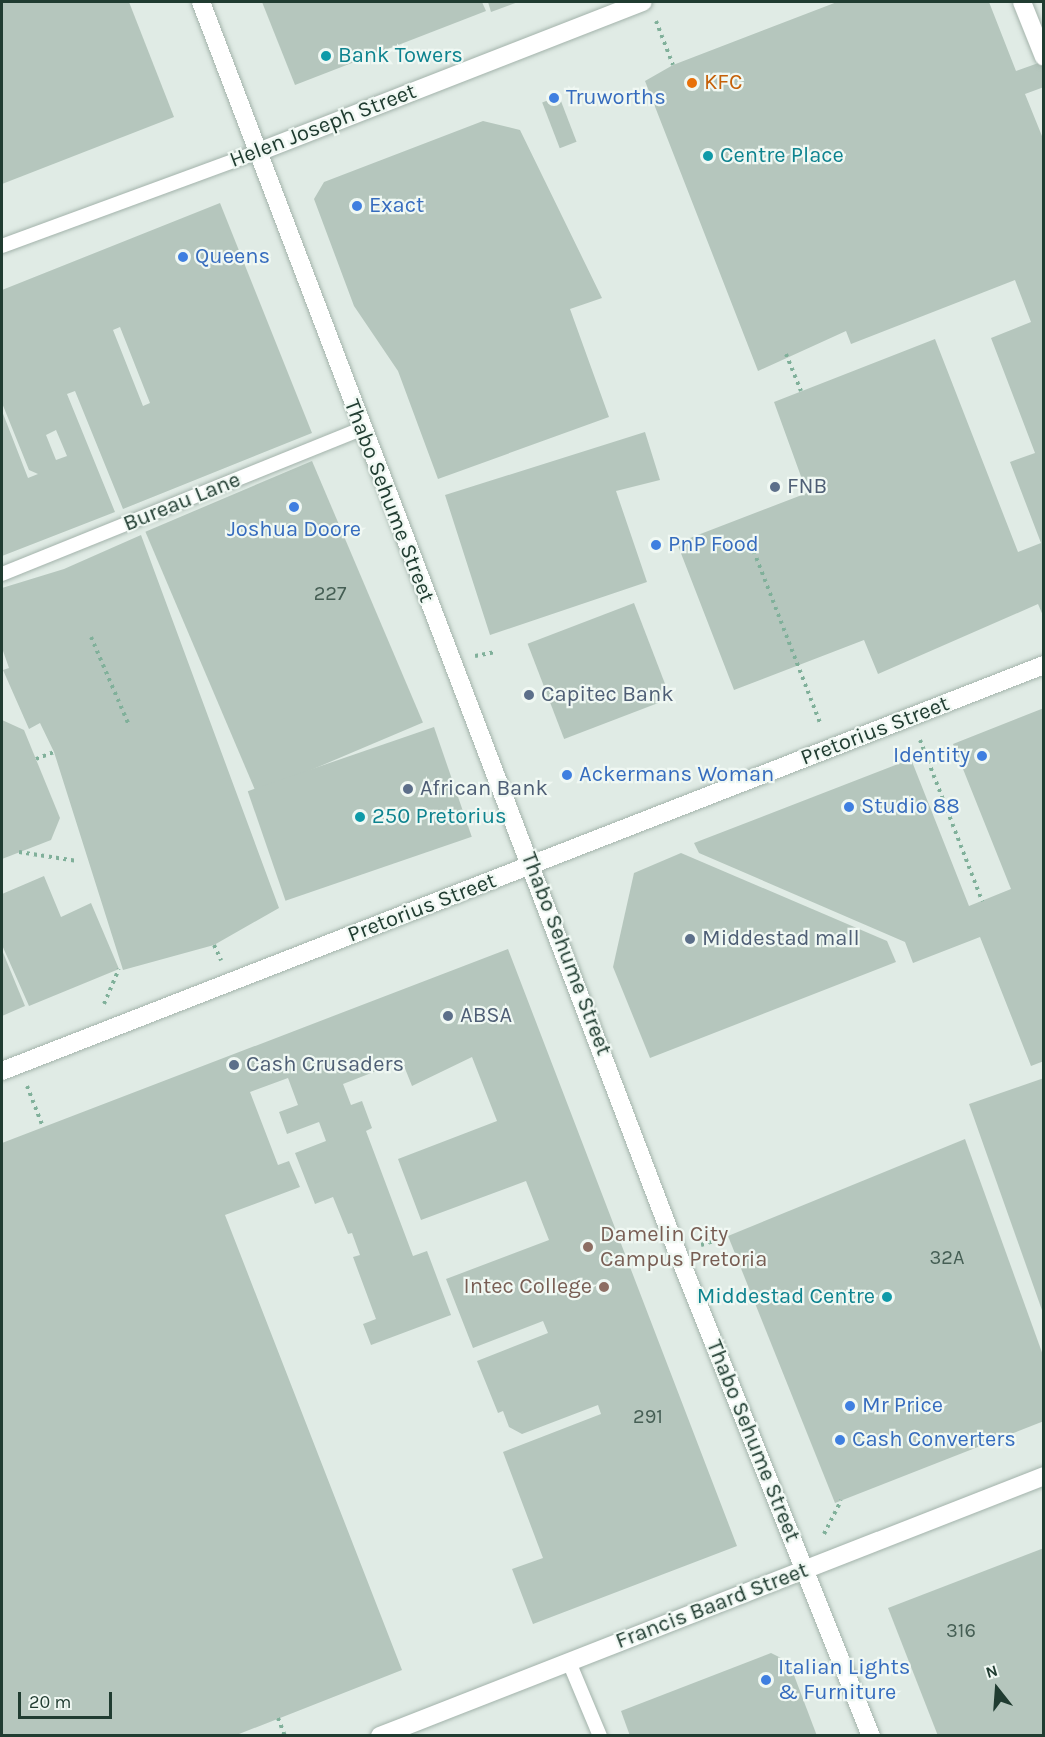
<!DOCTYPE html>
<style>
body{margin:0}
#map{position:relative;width:1045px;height:1737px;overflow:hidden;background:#e0ebe5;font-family:Karla,sans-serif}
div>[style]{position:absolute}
.building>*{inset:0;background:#b5c6bd;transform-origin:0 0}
.path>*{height:4px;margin-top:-2px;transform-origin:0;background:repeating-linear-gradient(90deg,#80b09a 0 3px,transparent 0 7.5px)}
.roads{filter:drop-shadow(0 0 2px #a3b3ab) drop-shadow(0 0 2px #a3b3ab)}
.service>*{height:14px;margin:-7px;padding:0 7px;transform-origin:7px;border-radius:7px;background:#fff}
.pedestrian>*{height:18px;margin:-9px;padding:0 9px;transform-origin:9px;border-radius:9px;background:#fff}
.tertiary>*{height:18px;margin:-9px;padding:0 9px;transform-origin:9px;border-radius:9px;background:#fff}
.secondary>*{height:18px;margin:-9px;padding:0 9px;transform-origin:9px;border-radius:9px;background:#fff}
.dots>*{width:16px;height:16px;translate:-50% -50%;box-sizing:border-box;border:3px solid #f0f8f3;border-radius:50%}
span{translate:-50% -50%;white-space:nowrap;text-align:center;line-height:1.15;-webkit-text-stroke:4.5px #f0f8f3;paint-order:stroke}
.number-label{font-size:20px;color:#455e54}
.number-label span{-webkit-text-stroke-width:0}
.culture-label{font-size:22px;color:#0d838f}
.left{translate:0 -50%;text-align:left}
.right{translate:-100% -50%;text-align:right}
.food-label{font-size:22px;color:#c56008}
.shop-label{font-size:22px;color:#366cbe}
.street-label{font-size:22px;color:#203c31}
.service-label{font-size:22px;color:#4e5e75}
.education-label{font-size:22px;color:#785e54}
.frame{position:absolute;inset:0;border:3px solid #203c31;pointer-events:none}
.north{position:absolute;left:967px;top:1659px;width:60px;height:60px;-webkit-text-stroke:4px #f0f8f3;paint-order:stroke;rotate:343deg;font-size:16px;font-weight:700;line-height:24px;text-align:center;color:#203c31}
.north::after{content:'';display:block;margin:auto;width:21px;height:27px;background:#203c31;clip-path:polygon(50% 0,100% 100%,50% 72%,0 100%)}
.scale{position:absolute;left:18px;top:1692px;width:94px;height:27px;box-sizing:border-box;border:3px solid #203c31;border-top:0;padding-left:8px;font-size:18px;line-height:21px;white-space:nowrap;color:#203c31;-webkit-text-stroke:4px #f0f8f3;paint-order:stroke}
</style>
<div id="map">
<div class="building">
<div style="clip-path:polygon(2px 2px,129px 2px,174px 117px,2px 184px)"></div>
<div style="clip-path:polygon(262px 2px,482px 2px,486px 11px,295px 85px)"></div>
<div style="clip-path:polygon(488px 2px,518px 2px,491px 12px)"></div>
<div style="clip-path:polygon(837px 2px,989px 2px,1016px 71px,1044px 61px,1044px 87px,1025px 94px,1044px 141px,1044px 618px,1038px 604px,878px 674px,864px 640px,734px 690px,677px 543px,807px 493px,774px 402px,935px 339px,1018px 552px,1041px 543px,1010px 462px,1035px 453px,991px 338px,1031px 322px,1015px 280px,851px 344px,846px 331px,758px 371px,645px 81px,673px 65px)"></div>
<div style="left:559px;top:96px;width:49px;height:18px;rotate:69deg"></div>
<div style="clip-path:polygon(483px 121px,520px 130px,602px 298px,570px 309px,609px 417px,438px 479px,398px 371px,354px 306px,314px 199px,324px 182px)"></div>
<div style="clip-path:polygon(evenodd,220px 203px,312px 433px,123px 509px,75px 391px,67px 394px,115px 512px,2px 556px,2px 411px,28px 478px,38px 474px,29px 470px,2px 403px,2px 290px,220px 203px,120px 327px,150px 403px,143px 406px,113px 330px,120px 327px,220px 203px,56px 430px,67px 456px,56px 460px,46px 435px,56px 430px)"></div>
<div style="clip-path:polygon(645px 432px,660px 480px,616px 491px,647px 582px,490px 635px,445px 495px)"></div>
<div style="left:312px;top:461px;width:284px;height:181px;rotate:67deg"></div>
<div style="clip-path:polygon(141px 535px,279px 908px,214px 945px,123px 970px,54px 752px,40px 723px,29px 729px,3px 670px,9px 668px,2px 648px,2px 588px,64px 569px)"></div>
<div style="left:634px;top:603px;width:102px;height:114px;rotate:69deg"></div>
<div style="clip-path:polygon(1044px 708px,1044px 1061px,1031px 1066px,980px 937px,913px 963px,905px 942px,699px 853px,694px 843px,911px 759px,969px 906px,1011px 889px,953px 744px)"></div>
<div style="clip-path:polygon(2px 720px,24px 730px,60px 818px,51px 840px,2px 859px)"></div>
<div style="left:434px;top:727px;width:116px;height:197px;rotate:71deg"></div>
<div style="clip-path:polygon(681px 853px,887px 941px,896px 962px,650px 1058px,613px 967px,634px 873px)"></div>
<div style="clip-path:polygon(44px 876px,61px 917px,91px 903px,119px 969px,29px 1006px,2px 945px,2px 894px)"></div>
<div style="clip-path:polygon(508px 949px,737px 1546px,533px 1624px,512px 1569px,543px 1558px,503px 1452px,601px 1414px,598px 1405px,522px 1434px,509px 1427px,503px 1411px,498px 1413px,477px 1361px,548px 1333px,543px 1321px,473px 1348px,446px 1279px,549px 1240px,526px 1181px,421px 1220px,398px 1159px,497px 1121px,472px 1057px,412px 1086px,402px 1061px,343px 1084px,351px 1105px,362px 1101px,372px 1128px,366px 1131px,413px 1256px,427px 1251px,451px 1315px,371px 1345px,363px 1324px,376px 1319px,353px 1257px,360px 1255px,352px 1233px,348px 1234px,333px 1197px,315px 1204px,295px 1153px,326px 1141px,319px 1122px,287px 1134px,279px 1112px,298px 1105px,288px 1078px,250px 1092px,278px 1165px,289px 1161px,300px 1187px,225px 1215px,402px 1670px,234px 1736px,2px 1736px,2px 1143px)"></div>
<div style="clip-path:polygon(2px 950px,25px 1006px,2px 1016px)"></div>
<div style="clip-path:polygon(1044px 1078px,1044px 1313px,1043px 1313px,969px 1104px)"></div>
<div style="clip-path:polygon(965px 1139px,1044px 1358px,1044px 1421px,835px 1503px,728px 1236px)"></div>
<div style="clip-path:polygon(1044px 1548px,1044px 1736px,938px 1736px,888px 1608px)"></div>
<div style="clip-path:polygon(771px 1653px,789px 1662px,817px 1736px,630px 1736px,621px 1711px)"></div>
</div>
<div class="path">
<div style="left:656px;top:21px;width:47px;rotate:68.9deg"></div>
<div style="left:786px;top:354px;width:40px;rotate:68deg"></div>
<div style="left:751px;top:544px;width:194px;rotate:68.9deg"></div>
<div style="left:91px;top:637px;width:94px;rotate:66.7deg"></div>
<div style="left:475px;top:656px;width:21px;rotate:-11deg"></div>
<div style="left:920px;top:740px;width:173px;rotate:68.9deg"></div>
<div style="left:36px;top:759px;width:19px;rotate:-21deg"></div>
<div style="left:19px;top:852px;width:59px;rotate:8.8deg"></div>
<div style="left:214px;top:945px;width:17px;rotate:65deg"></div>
<div style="left:104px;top:1004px;width:38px;rotate:-67deg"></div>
<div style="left:27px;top:1086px;width:44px;rotate:68.7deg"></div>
<div style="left:701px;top:1245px;width:28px;rotate:-18deg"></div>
<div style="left:824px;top:1534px;width:38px;rotate:-63deg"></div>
<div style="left:278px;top:1718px;width:19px;rotate:69deg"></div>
</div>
<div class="roads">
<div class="service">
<div style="left:2px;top:246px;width:273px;rotate:-20.2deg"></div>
<div style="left:2px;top:574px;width:387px;rotate:-22deg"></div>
<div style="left:569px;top:1662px;width:80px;rotate:67.3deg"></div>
</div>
<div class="pedestrian">
<div style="left:1022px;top:2px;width:59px;rotate:68.2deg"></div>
<div style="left:258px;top:152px;width:413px;rotate:-21.3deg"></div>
</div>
<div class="tertiary">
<div style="left:2px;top:1071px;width:1118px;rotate:-21.29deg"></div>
<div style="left:380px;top:1736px;width:713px;rotate:-21.38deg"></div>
</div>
<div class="secondary">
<div style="left:201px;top:2px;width:1340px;rotate:69.14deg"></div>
<div style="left:678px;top:1254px;width:519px;rotate:68.18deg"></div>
</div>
</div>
<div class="dots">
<div style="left:326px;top:56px;background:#0f9aa8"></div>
<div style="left:692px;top:83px;background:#e8710a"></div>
<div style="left:554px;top:98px;background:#3f7fe0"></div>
<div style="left:708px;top:156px;background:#0f9aa8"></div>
<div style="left:357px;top:206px;background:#3f7fe0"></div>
<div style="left:183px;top:257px;background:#3f7fe0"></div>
<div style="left:775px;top:487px;background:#5c6f8a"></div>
<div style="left:294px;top:507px;background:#3f7fe0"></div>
<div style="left:656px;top:545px;background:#3f7fe0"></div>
<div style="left:529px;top:695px;background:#5c6f8a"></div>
<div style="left:982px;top:756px;background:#3f7fe0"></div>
<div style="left:567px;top:775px;background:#3f7fe0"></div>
<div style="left:408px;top:789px;background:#5c6f8a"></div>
<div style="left:849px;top:807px;background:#3f7fe0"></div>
<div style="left:360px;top:817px;background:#0f9aa8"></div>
<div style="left:690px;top:939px;background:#5c6f8a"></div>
<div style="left:448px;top:1016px;background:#5c6f8a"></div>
<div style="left:234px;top:1065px;background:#5c6f8a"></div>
<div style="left:588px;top:1247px;background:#8d6e63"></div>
<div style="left:604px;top:1287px;background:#8d6e63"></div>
<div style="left:887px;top:1297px;background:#0f9aa8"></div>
<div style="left:850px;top:1406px;background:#3f7fe0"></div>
<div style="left:840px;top:1440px;background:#3f7fe0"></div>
<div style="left:766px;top:1680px;background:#3f7fe0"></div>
</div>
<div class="number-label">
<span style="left:330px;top:593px">227</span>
<span style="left:947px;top:1257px">32A</span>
<span style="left:648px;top:1416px">291</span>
<span style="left:961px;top:1630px">316</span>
</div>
<div class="culture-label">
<span class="left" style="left:338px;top:56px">Bank Towers</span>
<span class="left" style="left:720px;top:156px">Centre Place</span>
<span class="left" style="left:372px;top:817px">250 Pretorius</span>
<span class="right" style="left:875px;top:1297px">Middestad Centre</span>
</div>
<div class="food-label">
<span class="left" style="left:704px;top:83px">KFC</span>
</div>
<div class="shop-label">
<span class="left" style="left:566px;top:98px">Truworths</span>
<span class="left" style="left:369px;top:206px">Exact</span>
<span class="left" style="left:195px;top:257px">Queens</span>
<span style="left:294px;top:530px">Joshua Doore</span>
<span class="left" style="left:668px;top:545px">PnP Food</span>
<span class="right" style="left:970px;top:756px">Identity</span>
<span class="left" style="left:579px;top:775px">Ackermans Woman</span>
<span class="left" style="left:861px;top:807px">Studio 88</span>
<span class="left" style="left:862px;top:1406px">Mr Price</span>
<span class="left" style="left:852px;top:1440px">Cash Converters</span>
<span class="left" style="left:778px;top:1680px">Italian Lights<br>&amp; Furniture</span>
</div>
<div class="street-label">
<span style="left:323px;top:126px;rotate:-21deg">Helen Joseph Street</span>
<span style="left:389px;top:501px;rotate:69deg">Thabo Sehume Street</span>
<span style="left:182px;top:502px;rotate:-22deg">Bureau Lane</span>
<span style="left:875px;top:731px;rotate:-21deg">Pretorius Street</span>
<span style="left:422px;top:908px;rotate:-21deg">Pretorius Street</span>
<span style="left:566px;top:954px;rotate:69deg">Thabo Sehume Street</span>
<span style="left:753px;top:1441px;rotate:68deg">Thabo Sehume Street</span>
<span style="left:712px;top:1606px;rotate:-21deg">Francis Baard Street</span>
</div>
<div class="service-label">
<span class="left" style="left:787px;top:487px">FNB</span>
<span class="left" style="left:541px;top:695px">Capitec Bank</span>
<span class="left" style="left:420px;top:789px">African Bank</span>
<span class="left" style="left:702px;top:939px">Middestad mall</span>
<span class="left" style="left:460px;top:1016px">ABSA</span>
<span class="left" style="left:246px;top:1065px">Cash Crusaders</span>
</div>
<div class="education-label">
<span class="left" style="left:600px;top:1247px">Damelin City<br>Campus Pretoria</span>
<span class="right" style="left:592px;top:1287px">Intec College</span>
</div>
<div class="frame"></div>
<div class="north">N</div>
<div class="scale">20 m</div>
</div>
